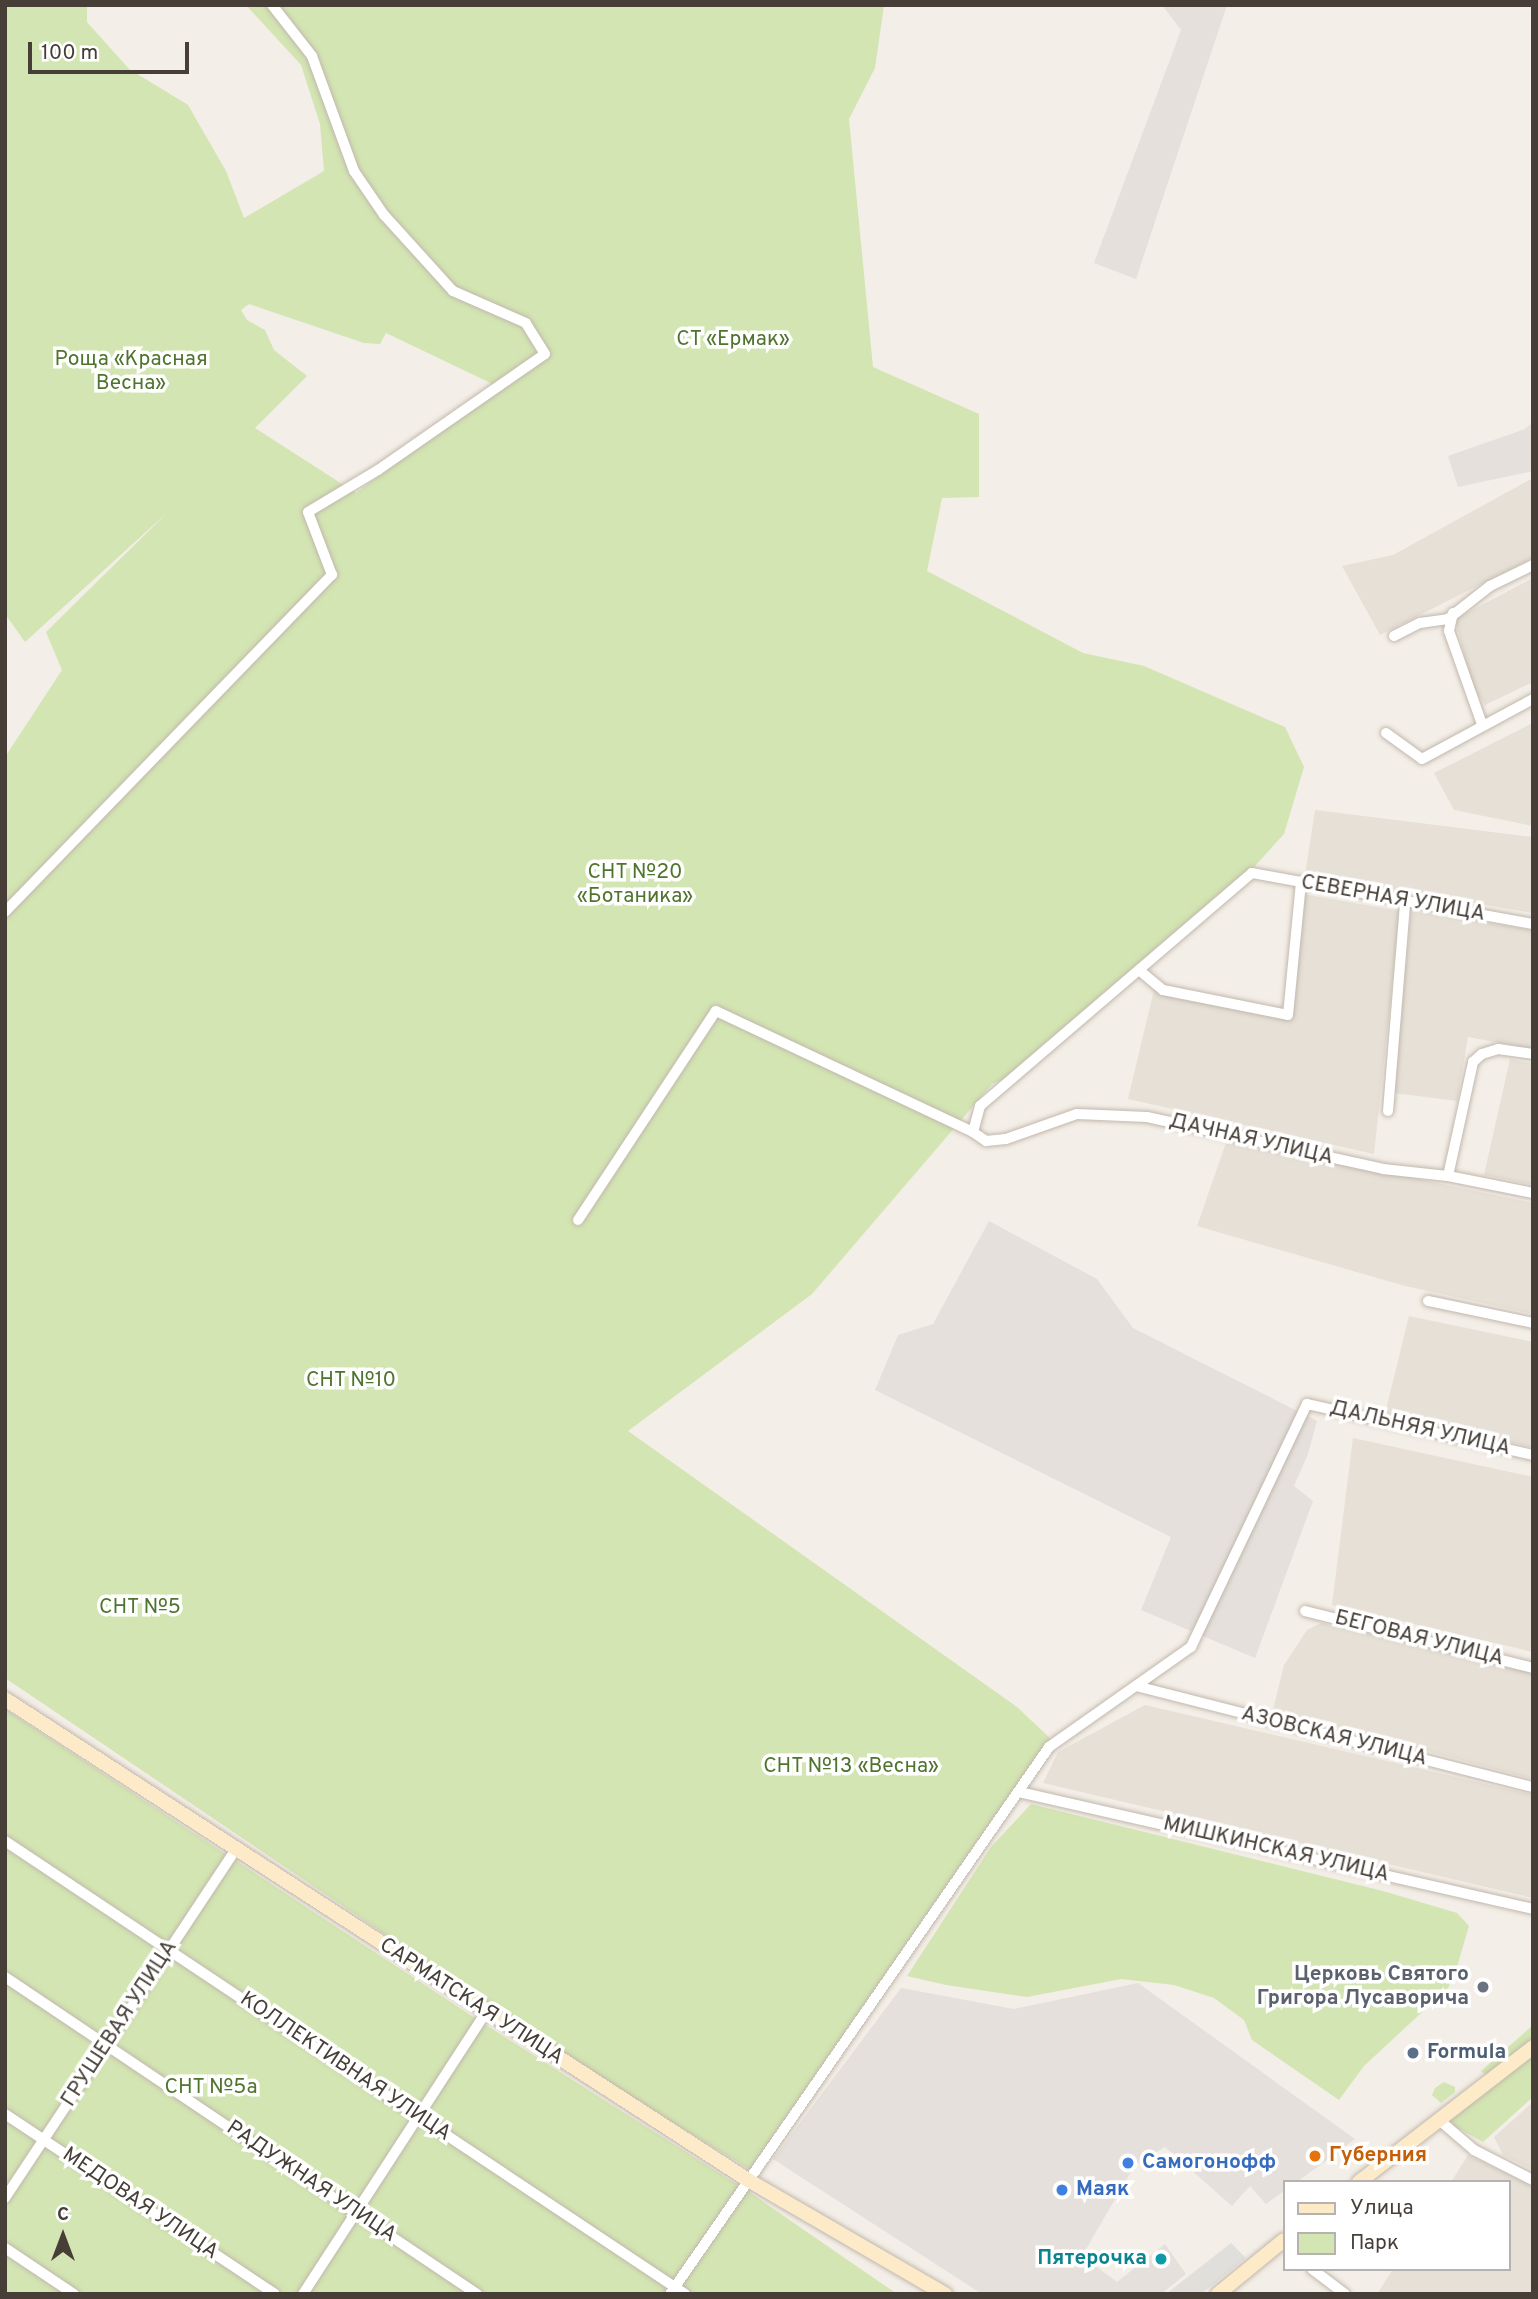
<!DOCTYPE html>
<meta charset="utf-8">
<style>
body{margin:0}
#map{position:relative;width:1538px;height:2299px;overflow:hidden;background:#f3eee7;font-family:Overpass,sans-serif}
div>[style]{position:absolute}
.residential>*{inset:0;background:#e6e0d6}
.industrial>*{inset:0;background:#e5e0dc}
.green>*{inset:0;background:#d3e5b2}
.parking>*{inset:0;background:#e1dfdc}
.roads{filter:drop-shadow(0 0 2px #c1b8ad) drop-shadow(0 0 2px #c1b8ad)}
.street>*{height:10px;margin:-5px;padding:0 5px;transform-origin:5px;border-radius:5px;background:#fff}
.secondary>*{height:14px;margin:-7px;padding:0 7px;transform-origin:7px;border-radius:7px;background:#fceac9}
.dots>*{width:19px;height:19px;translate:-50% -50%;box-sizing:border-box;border:4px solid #fff;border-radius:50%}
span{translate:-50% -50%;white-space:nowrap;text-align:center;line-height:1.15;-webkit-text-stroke:7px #fff;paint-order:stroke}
.park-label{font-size:21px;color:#4f742d}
.street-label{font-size:21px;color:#463e37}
.worship-label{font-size:21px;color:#5b616d;font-weight:700}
.right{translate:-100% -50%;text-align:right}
.service-label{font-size:21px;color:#4e5e75;font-weight:700}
.left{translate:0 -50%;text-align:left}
.food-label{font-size:21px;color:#c56008;font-weight:700}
.shop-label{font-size:21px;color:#366cbe;font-weight:700}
.culture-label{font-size:21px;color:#0d838f;font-weight:700}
.frame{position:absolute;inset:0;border:7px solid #463e37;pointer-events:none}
.legend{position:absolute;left:1283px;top:2180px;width:228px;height:91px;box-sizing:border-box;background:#fff;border:2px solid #b5b2af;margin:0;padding:9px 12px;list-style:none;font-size:21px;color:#463e37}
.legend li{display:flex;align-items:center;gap:14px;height:35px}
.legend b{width:35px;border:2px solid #b5b2af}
.north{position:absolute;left:28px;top:2201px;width:70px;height:70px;-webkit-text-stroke:5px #fff;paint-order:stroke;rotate:0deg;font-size:19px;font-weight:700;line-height:28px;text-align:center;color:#463e37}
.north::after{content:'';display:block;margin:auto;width:24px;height:32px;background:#463e37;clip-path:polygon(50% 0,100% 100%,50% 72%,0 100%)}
.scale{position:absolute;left:28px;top:42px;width:161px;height:32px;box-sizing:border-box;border:4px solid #463e37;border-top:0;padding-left:9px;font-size:21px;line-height:24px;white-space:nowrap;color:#463e37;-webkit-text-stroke:5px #fff;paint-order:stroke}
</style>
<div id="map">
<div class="residential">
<div style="clip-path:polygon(1533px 478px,1533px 558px,1380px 635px,1342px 566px,1393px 555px)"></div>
<div style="clip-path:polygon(1533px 578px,1533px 682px,1485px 705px,1473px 687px,1455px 619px)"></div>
<div style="clip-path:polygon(1533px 723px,1533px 826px,1454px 810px,1434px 773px)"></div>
<div style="clip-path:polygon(1315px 810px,1533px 837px,1533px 913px,1305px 875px)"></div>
<div style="clip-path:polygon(1303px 894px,1400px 911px,1374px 1154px,1128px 1099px,1154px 990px,1290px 1020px)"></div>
<div style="clip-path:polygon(1411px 911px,1533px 930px,1533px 1049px,1468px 1037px,1457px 1101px,1394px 1093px)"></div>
<div style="clip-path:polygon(1510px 1059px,1533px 1064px,1533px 1185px,1484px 1175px)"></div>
<div style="clip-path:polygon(1227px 1140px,1295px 1158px,1389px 1173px,1533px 1203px,1533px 1314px,1405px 1286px,1197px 1226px)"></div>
<div style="clip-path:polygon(1409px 1316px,1533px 1342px,1533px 1447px,1385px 1414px)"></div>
<div style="clip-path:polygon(1353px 1438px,1533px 1477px,1533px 1652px,1332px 1605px)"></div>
<div style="clip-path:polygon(1321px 1623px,1533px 1673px,1533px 1779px,1273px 1710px,1284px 1665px,1307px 1630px)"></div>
<div style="clip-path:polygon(1145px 1705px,1533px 1795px,1533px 1898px,1043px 1783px,1058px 1752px)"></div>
<div style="clip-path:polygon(1533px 2102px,1533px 2170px,1503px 2155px,1494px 2137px)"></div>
<div style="clip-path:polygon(1468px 2155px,1533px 2186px,1533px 2294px,1377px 2294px,1393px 2269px,1508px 2269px,1508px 2182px,1451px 2182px)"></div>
</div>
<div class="industrial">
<div style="clip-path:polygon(1162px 5px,1227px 5px,1136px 279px,1094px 263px,1181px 30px)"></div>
<div style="clip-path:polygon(1533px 422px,1533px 471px,1458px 487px,1448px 456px,1525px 429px)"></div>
<div style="clip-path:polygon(989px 1221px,1097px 1279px,1133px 1328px,1317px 1421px,1308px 1454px,1294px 1486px,1313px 1501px,1255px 1658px,1141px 1610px,1171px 1537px,875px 1390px,898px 1335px,933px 1324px)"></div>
<div style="clip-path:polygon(1138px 1983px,1355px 2139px,1297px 2182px,1284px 2182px,1284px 2191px,1266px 2204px,1250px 2186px,1232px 2206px,1165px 2147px,1135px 2165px,1082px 2256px,1117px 2282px,1165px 2244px,1186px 2274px,1161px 2294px,982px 2294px,773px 2159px,901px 1988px,1014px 2009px)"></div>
</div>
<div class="green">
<div style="clip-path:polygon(evenodd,5px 5px,87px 5px,87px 22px,129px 69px,188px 105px,226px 171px,244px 218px,324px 171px,320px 124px,301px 65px,246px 5px,884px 5px,875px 68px,849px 119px,873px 367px,979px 414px,979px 497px,942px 498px,927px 571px,1083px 653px,1144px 666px,1285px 727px,1304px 767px,1284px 834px,1243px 879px,1032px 1068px,992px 1084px,812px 1294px,628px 1431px,1017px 1707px,1054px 1742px,754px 2172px,583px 2068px,5px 1678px,5px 757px,62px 670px,46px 632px,170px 510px,25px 642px,5px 614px,5px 5px,249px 304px,364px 343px,380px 344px,386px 333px,499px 387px,356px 493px,255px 428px,307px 376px,274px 350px,265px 330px,247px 320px,241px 310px,249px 304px)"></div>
<div style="clip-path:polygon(5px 1709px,478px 2020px,752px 2194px,897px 2294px,5px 2294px)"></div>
<div style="clip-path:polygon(1031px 1804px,1383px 1891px,1457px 1913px,1469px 1926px,1457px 1967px,1448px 1988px,1364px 2066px,1339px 2100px,1252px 2040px,1244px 2020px,1214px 1998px,1174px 1985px,1121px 1979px,1027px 1997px,946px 1985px,907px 1976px,991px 1847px)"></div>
<div style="clip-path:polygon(1533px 2025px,1533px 2040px,1487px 2076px,1481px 2071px)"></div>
<div style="clip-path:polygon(1533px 2053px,1533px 2097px,1483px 2142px,1454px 2126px,1449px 2117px)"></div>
<div style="clip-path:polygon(1444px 2082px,1455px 2087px,1455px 2092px,1441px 2103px,1432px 2095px,1435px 2088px)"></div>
</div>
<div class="parking">
<div style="clip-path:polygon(1231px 2243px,1246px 2258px,1201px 2294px,1166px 2294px)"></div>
</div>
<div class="roads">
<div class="street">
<div style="left:1453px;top:613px;width:18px;rotate:103deg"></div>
<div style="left:1449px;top:631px;width:99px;rotate:70.5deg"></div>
<div style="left:1394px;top:636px;width:29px;rotate:-27deg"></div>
<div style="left:1420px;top:623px;width:28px;rotate:-8deg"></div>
<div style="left:1448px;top:619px;width:53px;rotate:-38.2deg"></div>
<div style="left:1490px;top:586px;width:48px;rotate:-26deg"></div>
<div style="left:1386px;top:733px;width:44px;rotate:35.8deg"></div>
<div style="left:1422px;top:759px;width:126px;rotate:-28.4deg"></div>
<div style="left:5px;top:912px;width:470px;rotate:-45.9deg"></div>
<div style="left:332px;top:575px;width:67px;rotate:-110.9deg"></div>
<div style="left:308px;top:512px;width:82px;rotate:-31deg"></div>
<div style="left:378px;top:470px;width:203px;rotate:-34.8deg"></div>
<div style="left:545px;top:354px;width:36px;rotate:-122deg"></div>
<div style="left:526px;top:323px;width:80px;rotate:-156.3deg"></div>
<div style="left:453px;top:291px;width:103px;rotate:-132.2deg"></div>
<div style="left:384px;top:215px;width:53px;rotate:-124.3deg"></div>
<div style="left:354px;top:171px;width:122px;rotate:-110.1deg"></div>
<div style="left:312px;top:56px;width:65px;rotate:-128.1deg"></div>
<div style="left:1139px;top:970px;width:31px;rotate:40deg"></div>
<div style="left:1163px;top:990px;width:127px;rotate:11.3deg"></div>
<div style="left:1288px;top:1015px;width:134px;rotate:-84.4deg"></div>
<div style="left:1388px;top:1111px;width:210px;rotate:-85.3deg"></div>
<div style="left:973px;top:1132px;width:27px;rotate:-75deg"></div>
<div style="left:980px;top:1106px;width:358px;rotate:-40.6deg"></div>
<div style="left:1252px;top:873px;width:286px;rotate:10.3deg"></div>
<div style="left:1448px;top:1176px;width:117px;rotate:-77.6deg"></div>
<div style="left:1473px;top:1062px;width:12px;rotate:-42deg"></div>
<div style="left:1482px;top:1054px;width:17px;rotate:-17deg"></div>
<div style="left:1498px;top:1049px;width:35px;rotate:8deg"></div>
<div style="left:578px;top:1220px;width:250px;rotate:-56.6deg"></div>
<div style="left:716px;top:1011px;width:284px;rotate:25.2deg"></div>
<div style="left:973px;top:1132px;width:16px;rotate:35deg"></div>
<div style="left:986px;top:1141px;width:20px;rotate:-6deg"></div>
<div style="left:1006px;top:1139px;width:75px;rotate:-19.4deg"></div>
<div style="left:1077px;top:1114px;width:70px;rotate:2.5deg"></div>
<div style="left:1147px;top:1117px;width:242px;rotate:12.4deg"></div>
<div style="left:1383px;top:1169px;width:65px;rotate:6.1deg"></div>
<div style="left:1448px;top:1176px;width:87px;rotate:11.3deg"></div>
<div style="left:1428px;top:1301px;width:107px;rotate:11.8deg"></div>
<div style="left:1305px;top:1611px;width:235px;rotate:14deg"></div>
<div style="left:1136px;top:1686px;width:410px;rotate:14.3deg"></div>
<div style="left:1019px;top:1792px;width:527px;rotate:12.82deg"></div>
<div style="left:5px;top:1841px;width:817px;rotate:33.67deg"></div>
<div style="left:5px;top:1977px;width:569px;rotate:33.89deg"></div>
<div style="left:5px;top:2114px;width:324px;rotate:33.7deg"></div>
<div style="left:1438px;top:2119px;width:48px;rotate:40.7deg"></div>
<div style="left:1474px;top:2150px;width:66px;rotate:27deg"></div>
<div style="left:5px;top:2198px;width:417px;rotate:-56.5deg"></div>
<div style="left:5px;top:2248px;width:83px;rotate:33.7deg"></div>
<div style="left:1312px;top:2269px;width:41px;rotate:37.1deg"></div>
<div style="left:303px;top:2294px;width:336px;rotate:-57deg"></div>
<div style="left:670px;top:2294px;width:665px;rotate:-55.28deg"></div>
<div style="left:1049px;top:1747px;width:174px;rotate:-35.2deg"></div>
<div style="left:1191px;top:1647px;width:269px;rotate:-64.5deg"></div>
<div style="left:1307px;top:1404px;width:232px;rotate:12.7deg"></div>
</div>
<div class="secondary">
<div style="left:5px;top:1699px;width:885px;rotate:32.92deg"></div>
<div style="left:748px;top:2180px;width:228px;rotate:30.1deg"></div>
<div style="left:1359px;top:2182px;width:220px;rotate:-37.8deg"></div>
<div style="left:1218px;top:2294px;width:85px;rotate:-39.3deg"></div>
</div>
</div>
<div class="dots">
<div style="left:1483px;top:1987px;background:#6b7280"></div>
<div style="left:1413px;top:2053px;background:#5c6f8a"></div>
<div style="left:1315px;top:2156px;background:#e8710a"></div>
<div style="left:1128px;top:2163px;background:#3f7fe0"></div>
<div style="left:1062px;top:2190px;background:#3f7fe0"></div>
<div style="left:1161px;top:2259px;background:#0f9aa8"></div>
</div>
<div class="park-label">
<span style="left:733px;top:340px">СТ «Ермак»</span>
<span style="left:131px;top:372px">Роща «Красная<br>Весна»</span>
<span style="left:635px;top:885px">СНТ №20<br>«Ботаника»</span>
<span style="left:351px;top:1381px">СНТ №10</span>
<span style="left:140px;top:1608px">СНТ №5</span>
<span style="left:851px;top:1767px">СНТ №13 «Весна»</span>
<span style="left:211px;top:2088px">СНТ №5а</span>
</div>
<div class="street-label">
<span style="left:1393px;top:899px;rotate:10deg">СЕВЕРНАЯ УЛИЦА</span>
<span style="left:1251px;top:1140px;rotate:13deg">ДАЧНАЯ УЛИЦА</span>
<span style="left:1420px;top:1429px;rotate:13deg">ДАЛЬНЯЯ УЛИЦА</span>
<span style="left:1419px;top:1639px;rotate:14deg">БЕГОВАЯ УЛИЦА</span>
<span style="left:1334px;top:1737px;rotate:14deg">АЗОВСКАЯ УЛИЦА</span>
<span style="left:1276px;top:1850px;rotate:13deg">МИШКИНСКАЯ УЛИЦА</span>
<span style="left:471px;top:2002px;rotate:33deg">САРМАТСКАЯ УЛИЦА</span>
<span style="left:120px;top:2024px;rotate:-57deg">ГРУШЕВАЯ УЛИЦА</span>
<span style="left:345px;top:2067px;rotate:34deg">КОЛЛЕКТИВНАЯ УЛИЦА</span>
<span style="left:311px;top:2182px;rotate:34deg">РАДУЖНАЯ УЛИЦА</span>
<span style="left:140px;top:2204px;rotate:34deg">МЕДОВАЯ УЛИЦА</span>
</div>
<div class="worship-label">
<span class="right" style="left:1469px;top:1987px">Церковь Святого<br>Григора Лусаворича</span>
</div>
<div class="service-label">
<span class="left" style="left:1427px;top:2053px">Formula</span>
</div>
<div class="food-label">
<span class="left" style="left:1329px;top:2156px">Губерния</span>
</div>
<div class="shop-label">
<span class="left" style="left:1142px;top:2163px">Самогонофф</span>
<span class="left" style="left:1076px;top:2190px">Маяк</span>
</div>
<div class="culture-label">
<span class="right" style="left:1147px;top:2259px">Пятерочка</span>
</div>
<div class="frame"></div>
<ul class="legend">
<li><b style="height:9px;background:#fceac9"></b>Улица</li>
<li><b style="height:19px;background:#d3e5b2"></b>Парк</li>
</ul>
<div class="north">С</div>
<div class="scale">100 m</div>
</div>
